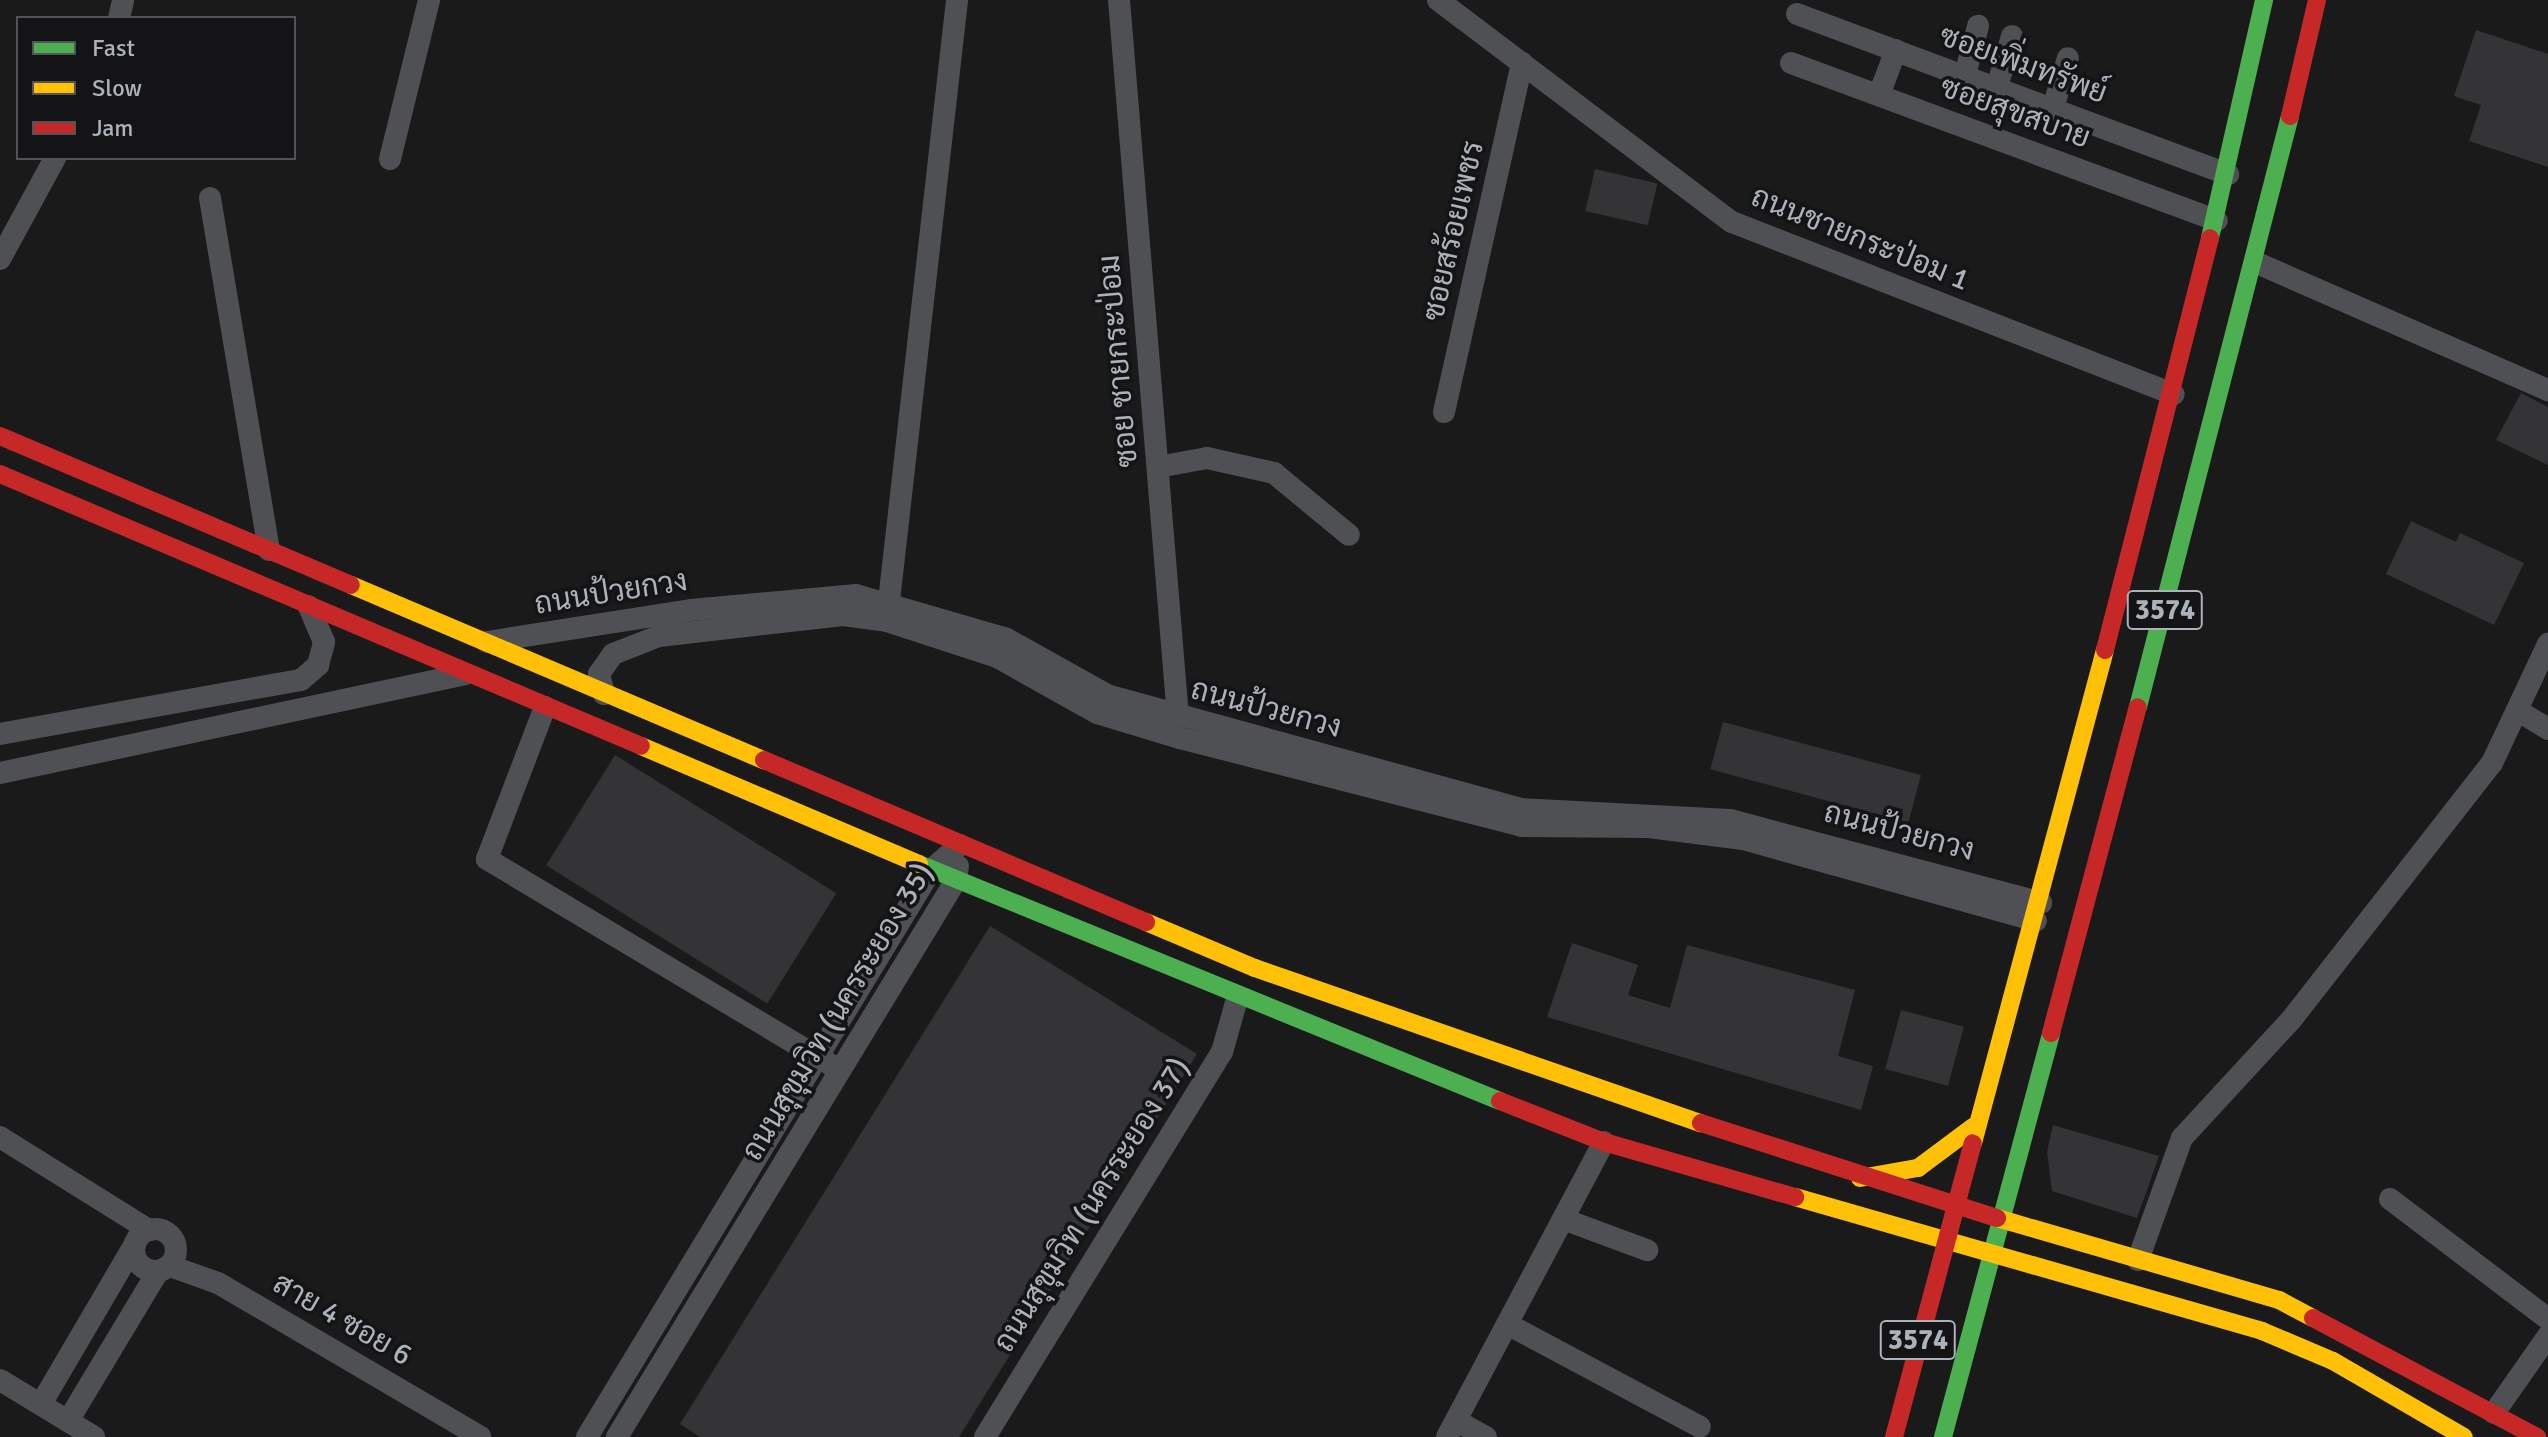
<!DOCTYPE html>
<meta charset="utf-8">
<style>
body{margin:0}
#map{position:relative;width:2548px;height:1437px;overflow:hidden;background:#1a1a1a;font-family:Signika,Sarabun,sans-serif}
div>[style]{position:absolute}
.building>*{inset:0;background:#343436;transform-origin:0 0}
.street>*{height:22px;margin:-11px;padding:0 11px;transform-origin:11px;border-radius:11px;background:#4e5053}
.street>.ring{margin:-11px;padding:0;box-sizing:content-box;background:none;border:22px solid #4e5053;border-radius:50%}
.fast>*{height:18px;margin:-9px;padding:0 9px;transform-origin:9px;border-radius:9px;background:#4caf50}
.slow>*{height:18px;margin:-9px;padding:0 9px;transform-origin:9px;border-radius:9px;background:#ffc107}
.jam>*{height:18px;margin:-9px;padding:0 9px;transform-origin:9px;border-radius:9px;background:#c62828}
span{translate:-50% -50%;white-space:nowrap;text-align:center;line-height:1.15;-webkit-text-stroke:7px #141416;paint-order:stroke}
.shield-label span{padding:2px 6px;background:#141416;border:2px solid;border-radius:6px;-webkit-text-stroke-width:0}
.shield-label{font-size:28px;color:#acb2ba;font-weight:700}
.street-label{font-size:30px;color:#acb2ba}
.legend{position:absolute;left:16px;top:16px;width:280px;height:144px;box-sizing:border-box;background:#141416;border:2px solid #515358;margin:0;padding:10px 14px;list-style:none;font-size:24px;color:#acb2ba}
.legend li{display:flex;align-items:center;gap:16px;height:40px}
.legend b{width:40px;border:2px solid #515358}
</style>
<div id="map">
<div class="building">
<div style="clip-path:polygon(2476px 30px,2548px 54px,2548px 167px,2469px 141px,2481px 105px,2454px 96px)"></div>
<div style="left:1595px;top:169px;width:64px;height:43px;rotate:13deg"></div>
<div style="clip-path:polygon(2521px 393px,2548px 407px,2548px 465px,2496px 440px)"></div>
<div style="clip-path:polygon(2411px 521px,2456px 542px,2460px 533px,2524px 563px,2494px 625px,2386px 574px)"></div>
<div style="left:1723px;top:722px;width:205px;height:49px;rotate:15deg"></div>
<div style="left:615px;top:755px;width:261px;height:130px;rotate:32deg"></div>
<div style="clip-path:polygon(990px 926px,1197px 1054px,959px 1437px,700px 1437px,680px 1424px)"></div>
<div style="clip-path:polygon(1572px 943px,1638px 965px,1628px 995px,1670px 1008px,1687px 945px,1855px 990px,1838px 1056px,1873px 1066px,1861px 1110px,1547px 1017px)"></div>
<div style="left:1901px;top:1010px;width:65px;height:61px;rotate:15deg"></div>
<div style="clip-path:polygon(2053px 1125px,2159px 1156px,2137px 1218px,2052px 1191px,2047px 1152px)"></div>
</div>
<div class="street">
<div style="left:1119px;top:0;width:719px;rotate:85.3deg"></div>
<div style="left:1438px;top:0;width:368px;rotate:37.1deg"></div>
<div style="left:1732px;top:222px;width:474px;rotate:21.3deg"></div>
<div style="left:1797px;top:14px;width:460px;rotate:20.4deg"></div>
<div style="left:119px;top:18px;width:18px;rotate:-77deg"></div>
<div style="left:1791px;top:63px;width:454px;rotate:20.3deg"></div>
<div style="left:1965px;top:75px;width:51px;rotate:-75.1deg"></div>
<div style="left:1997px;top:87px;width:53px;rotate:-73.6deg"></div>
<div style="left:1879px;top:95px;width:48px;rotate:-69.3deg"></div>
<div style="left:2053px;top:108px;width:52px;rotate:-73.3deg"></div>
<div style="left:390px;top:159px;width:164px;rotate:-76.2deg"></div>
<div style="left:210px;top:198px;width:357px;rotate:80.5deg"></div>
<div style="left:0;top:259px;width:115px;rotate:-61.4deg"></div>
<div style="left:2257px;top:263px;width:318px;rotate:23.6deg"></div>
<div style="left:1444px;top:412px;width:358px;rotate:-77.4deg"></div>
<div style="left:1158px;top:467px;width:50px;rotate:-10.4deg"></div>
<div style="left:1207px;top:458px;width:69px;rotate:12.6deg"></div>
<div style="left:1274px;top:473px;width:97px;rotate:39.6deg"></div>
<div style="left:889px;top:601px;width:605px;rotate:-83.54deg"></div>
<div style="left:487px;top:642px;width:206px;rotate:-8.9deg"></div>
<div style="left:691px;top:610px;width:166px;rotate:-5.2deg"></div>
<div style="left:856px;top:595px;width:157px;rotate:16.2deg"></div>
<div style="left:1007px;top:639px;width:115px;rotate:29.2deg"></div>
<div style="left:1107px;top:695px;width:428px;rotate:15.4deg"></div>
<div style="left:1520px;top:809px;width:210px;rotate:3deg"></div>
<div style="left:1730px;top:820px;width:322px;rotate:14.9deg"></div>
<div style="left:604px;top:694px;width:21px;rotate:-104deg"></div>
<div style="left:599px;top:674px;width:24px;rotate:-55deg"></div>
<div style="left:613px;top:654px;width:49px;rotate:-21.4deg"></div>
<div style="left:659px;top:636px;width:185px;rotate:-6.5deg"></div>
<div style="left:843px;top:615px;width:44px;rotate:7.8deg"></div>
<div style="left:887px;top:621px;width:116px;rotate:18.1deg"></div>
<div style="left:997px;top:657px;width:115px;rotate:29.2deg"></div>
<div style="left:1097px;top:713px;width:87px;rotate:16.8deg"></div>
<div style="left:1180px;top:738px;width:353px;rotate:14.4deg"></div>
<div style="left:1522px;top:826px;width:127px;rotate:0.5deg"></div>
<div style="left:1649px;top:827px;width:95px;rotate:7.3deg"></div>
<div style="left:1743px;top:839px;width:304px;rotate:15.6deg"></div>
<div style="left:545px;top:707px;width:163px;rotate:110.9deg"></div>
<div style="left:487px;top:859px;width:405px;rotate:30.9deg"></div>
<div style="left:2520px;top:712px;width:33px;rotate:31deg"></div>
<div style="left:0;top:734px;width:306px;rotate:-10.2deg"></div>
<div style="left:301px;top:680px;width:23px;rotate:-41deg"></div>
<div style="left:318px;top:665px;width:24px;rotate:-75deg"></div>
<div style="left:324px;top:642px;width:39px;rotate:-113deg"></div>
<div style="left:0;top:773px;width:475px;rotate:-12deg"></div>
<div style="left:0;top:1137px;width:176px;rotate:32deg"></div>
<div style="left:2390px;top:1199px;width:198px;rotate:37.2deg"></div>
<div style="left:1563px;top:1219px;width:90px;rotate:20.3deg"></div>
<div class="ring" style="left:134px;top:1229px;width:20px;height:20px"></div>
<div style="left:2138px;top:1260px;width:130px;rotate:-70.2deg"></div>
<div style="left:2182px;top:1138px;width:161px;rotate:-47.3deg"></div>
<div style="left:2291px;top:1020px;width:326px;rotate:-52deg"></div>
<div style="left:2492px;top:763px;width:132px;rotate:-64.8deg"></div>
<div style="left:170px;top:1266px;width:51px;rotate:19.5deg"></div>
<div style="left:218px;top:1283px;width:304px;rotate:30.4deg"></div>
<div style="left:1511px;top:1326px;width:214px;rotate:28.1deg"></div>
<div style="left:0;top:1380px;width:110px;rotate:31.2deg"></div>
<div style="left:41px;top:1404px;width:186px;rotate:-59.6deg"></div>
<div style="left:2494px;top:1413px;width:94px;rotate:-55deg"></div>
<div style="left:68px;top:1421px;width:175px;rotate:-59deg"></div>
<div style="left:1457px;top:1421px;width:33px;rotate:29deg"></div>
<div style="left:587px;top:1437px;width:663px;rotate:-58.75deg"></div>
<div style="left:931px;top:870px;width:38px;rotate:-41deg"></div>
<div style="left:617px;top:1437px;width:652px;rotate:-58.67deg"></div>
<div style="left:956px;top:880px;width:14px;rotate:-82deg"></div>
<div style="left:985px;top:1437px;width:452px;rotate:-58.4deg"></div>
<div style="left:1222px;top:1052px;width:55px;rotate:-74.2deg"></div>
<div style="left:1447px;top:1437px;width:334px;rotate:-62deg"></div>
</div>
<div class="fast">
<div style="left:2210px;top:238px;width:244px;rotate:-77.2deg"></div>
<div style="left:2138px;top:707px;width:610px;rotate:-75.58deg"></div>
<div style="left:919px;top:864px;width:627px;rotate:22.19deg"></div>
<div style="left:1943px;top:1437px;width:418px;rotate:-75deg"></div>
</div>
<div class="slow">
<div style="left:351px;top:585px;width:449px;rotate:23deg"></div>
<div style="left:641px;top:746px;width:302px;rotate:23deg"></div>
<div style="left:1146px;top:922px;width:118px;rotate:22.9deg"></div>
<div style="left:1255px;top:968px;width:472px;rotate:19.2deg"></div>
<div style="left:1973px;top:1143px;width:510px;rotate:-75.01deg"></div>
<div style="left:1860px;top:1178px;width:59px;rotate:-9.8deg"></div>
<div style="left:1918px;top:1168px;width:69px;rotate:-36.7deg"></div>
<div style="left:1795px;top:1197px;width:486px;rotate:16deg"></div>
<div style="left:2262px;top:1331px;width:77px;rotate:22.9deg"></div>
<div style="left:2333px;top:1361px;width:151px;rotate:30.1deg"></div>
<div style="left:1997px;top:1218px;width:294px;rotate:16.2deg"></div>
<div style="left:2279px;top:1300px;width:38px;rotate:28deg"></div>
</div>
<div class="jam">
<div style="left:2290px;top:116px;width:119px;rotate:-76.9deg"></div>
<div style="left:0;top:436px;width:381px;rotate:23deg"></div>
<div style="left:0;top:474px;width:696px;rotate:22.99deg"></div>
<div style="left:2105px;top:650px;width:425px;rotate:-75.7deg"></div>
<div style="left:764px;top:760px;width:415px;rotate:23deg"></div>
<div style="left:2051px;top:1033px;width:337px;rotate:-75.1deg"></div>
<div style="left:1500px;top:1101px;width:112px;rotate:21.5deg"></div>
<div style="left:1604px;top:1142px;width:199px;rotate:16.1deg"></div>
<div style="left:1701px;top:1123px;width:311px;rotate:17.8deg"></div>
<div style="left:2313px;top:1318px;width:254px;rotate:28deg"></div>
<div style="left:1894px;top:1437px;width:304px;rotate:-75deg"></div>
</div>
<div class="shield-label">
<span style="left:2165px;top:610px">3574</span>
<span style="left:1918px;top:1340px">3574</span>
</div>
<div class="street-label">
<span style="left:2023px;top:65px;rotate:20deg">ซอยเพิ่มทรัพย์</span>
<span style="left:2015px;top:113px;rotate:20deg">ซอยสุขสบาย</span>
<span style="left:1454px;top:231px;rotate:-77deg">ซอยสร้อยเพชร</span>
<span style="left:1860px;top:239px;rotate:22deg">ถนนชายกระป่อม 1</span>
<span style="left:1119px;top:361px;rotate:-95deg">ซอย ชายกระป่อม</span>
<span style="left:611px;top:593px;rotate:-9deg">ถนนป้วยกวง</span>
<span style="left:1266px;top:709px;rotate:15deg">ถนนป้วยกวง</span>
<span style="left:1899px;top:832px;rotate:15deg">ถนนป้วยกวง</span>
<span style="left:838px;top:1012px;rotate:-59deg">ถนนสุขุมวิท (นครระยอง 35)</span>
<span style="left:1092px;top:1205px;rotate:-58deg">ถนนสุขุมวิท (นครระยอง 37)</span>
<span style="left:342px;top:1320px;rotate:30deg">สาย 4 ซอย 6</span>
</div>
<ul class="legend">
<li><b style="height:10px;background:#4caf50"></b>Fast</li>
<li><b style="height:10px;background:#ffc107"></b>Slow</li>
<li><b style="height:10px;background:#c62828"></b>Jam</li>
</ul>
</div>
